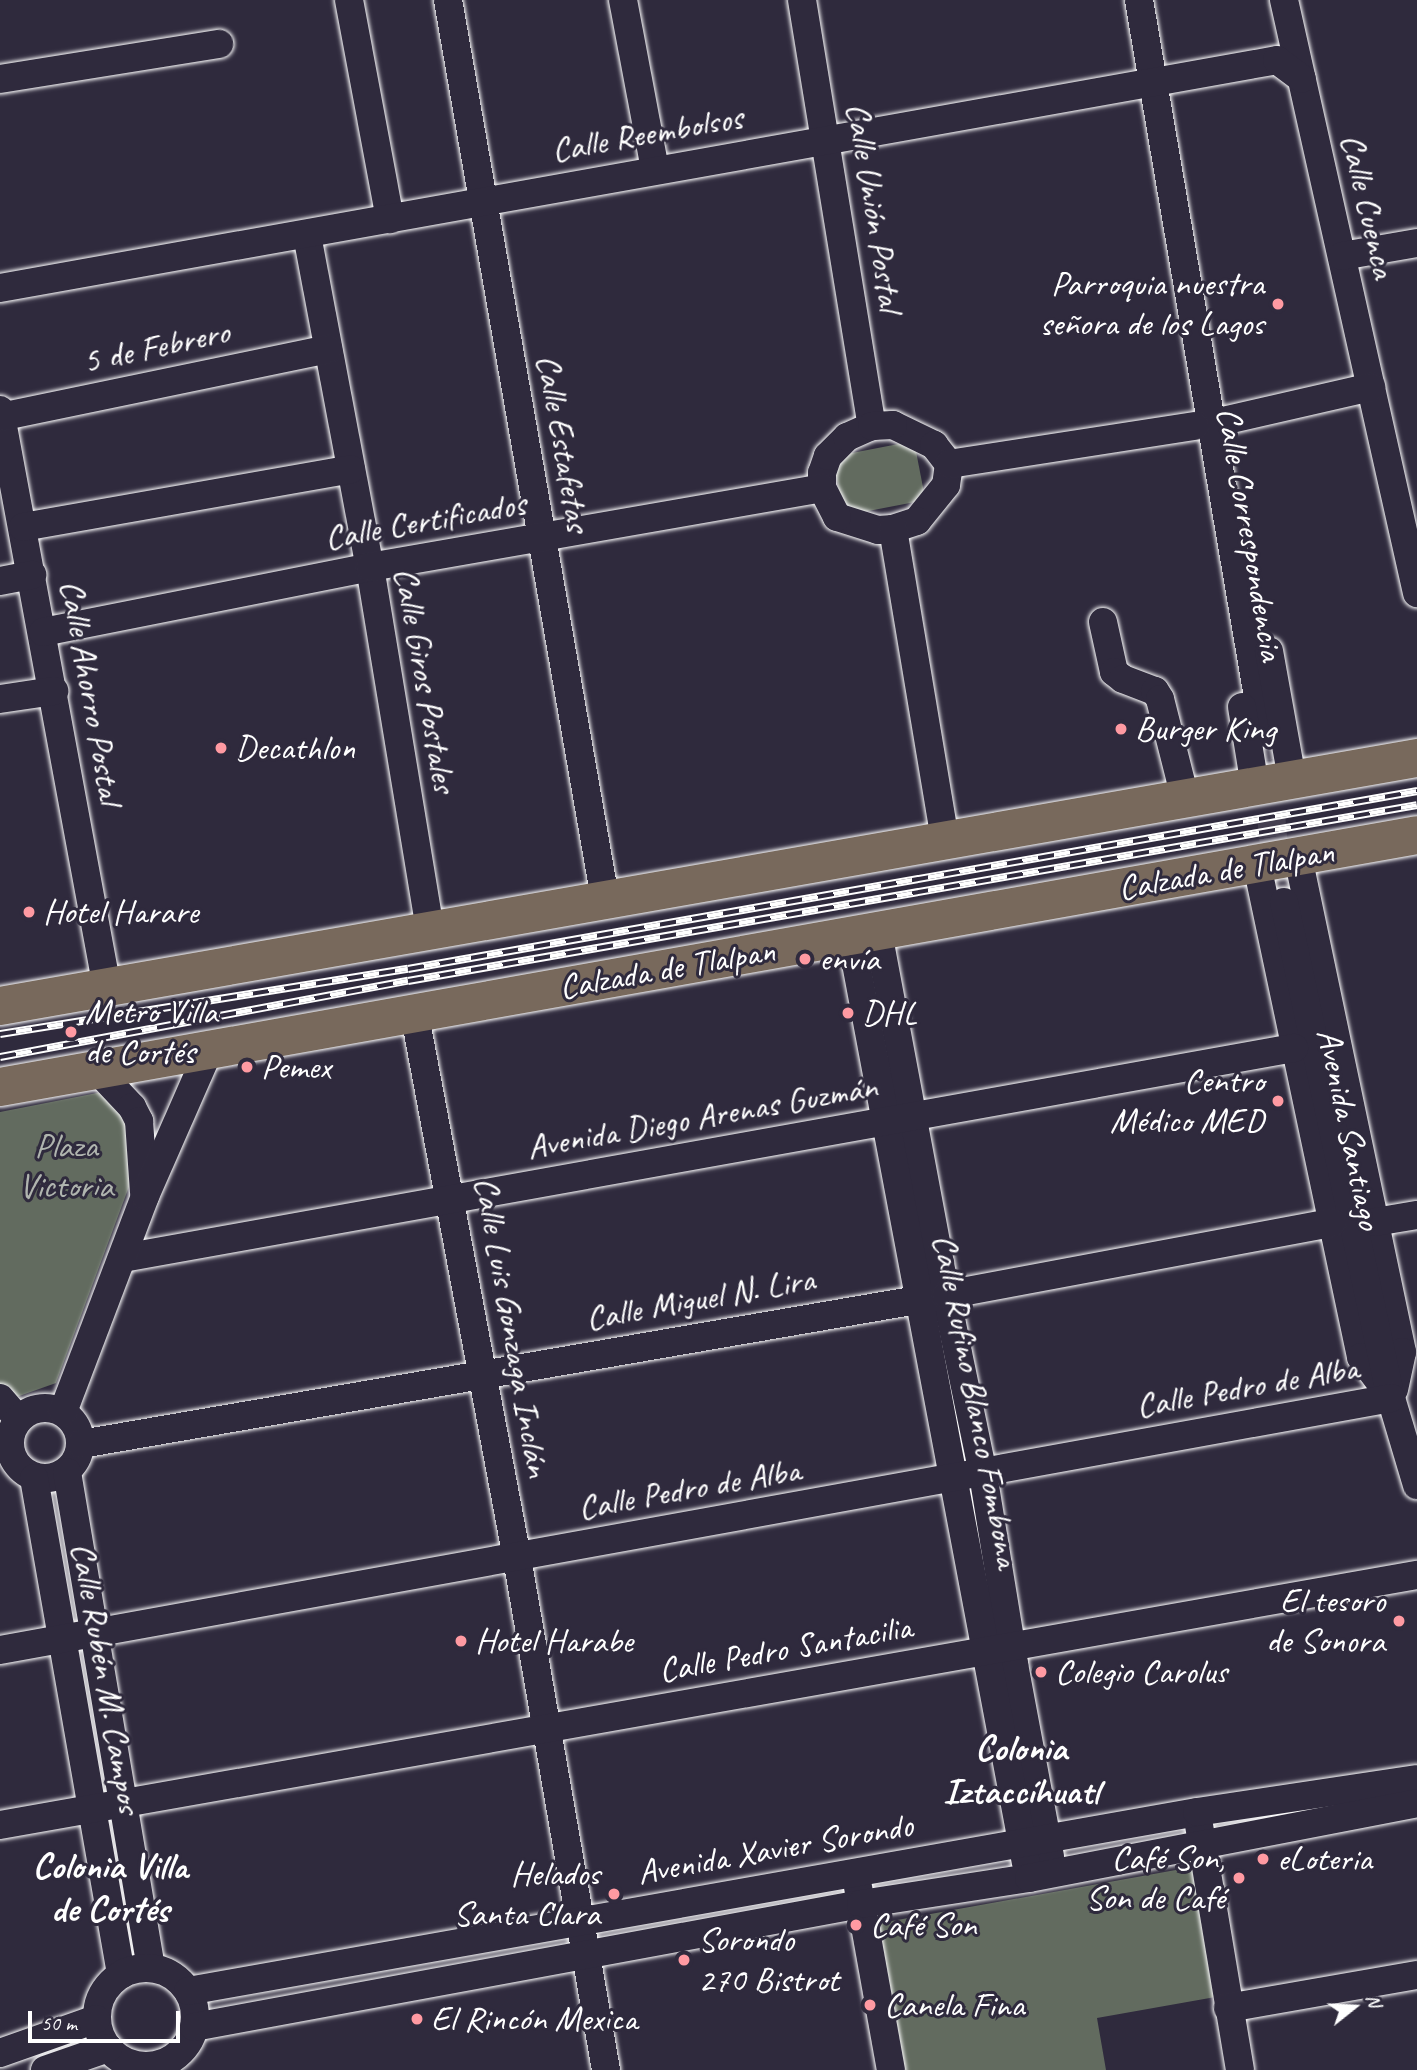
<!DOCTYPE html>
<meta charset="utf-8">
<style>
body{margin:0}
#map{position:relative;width:1417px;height:2070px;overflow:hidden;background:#2f2a3d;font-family:Caveat,sans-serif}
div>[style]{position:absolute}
.green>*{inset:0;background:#626b5f;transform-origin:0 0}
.minor-tunnel>*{height:28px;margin-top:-14px;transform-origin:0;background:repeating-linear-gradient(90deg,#443f50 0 28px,transparent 0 42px)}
.roads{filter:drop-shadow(0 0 2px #fff) drop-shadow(0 0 2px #fff)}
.minor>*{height:28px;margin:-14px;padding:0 14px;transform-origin:14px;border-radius:14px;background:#2f2a3d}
.minor>.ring{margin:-14px;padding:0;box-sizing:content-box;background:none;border:28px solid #2f2a3d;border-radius:50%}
.highway>*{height:38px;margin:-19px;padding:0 19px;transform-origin:19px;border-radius:19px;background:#78695c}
.rail>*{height:8px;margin-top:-4px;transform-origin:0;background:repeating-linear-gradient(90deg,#2f2a3d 0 16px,#fff 0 32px);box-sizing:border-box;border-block:2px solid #fff}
.dots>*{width:19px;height:19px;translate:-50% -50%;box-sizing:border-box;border:4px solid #2f2a3d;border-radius:50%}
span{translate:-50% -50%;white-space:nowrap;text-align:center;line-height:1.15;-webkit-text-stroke:6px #2f2a3d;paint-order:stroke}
.street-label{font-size:35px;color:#fff}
.poi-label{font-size:35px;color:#fff}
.right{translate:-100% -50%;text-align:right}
.left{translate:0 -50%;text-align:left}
.park-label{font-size:35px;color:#b0b5af}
.neighbourhood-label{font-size:37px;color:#fff;font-weight:700}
.north{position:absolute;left:1319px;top:1972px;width:70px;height:70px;-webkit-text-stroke:5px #2f2a3d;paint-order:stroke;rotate:72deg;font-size:19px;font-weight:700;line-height:28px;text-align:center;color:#fff}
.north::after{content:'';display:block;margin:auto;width:24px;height:32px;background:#fff;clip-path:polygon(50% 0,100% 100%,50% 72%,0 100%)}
.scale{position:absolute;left:28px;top:2011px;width:152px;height:32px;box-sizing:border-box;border:4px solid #fff;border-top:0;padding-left:9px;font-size:21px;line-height:24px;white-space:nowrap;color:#fff;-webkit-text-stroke:5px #2f2a3d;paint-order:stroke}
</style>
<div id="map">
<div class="green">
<div style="left:914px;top:441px;width:60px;height:83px;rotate:79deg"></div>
<div style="clip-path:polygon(102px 1092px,128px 1114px,133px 1176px,56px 1383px,8px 1400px,0 1390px,0 1112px)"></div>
<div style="clip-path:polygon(1198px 1866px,1221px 1996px,1097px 2018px,1106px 2070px,901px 2070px,875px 1924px)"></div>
</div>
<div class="minor-tunnel">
<div style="left:1264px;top:732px;width:105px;rotate:85.1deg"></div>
<div style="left:1273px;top:837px;width:66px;rotate:80.4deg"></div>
</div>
<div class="roads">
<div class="minor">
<div style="left:349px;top:0;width:223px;rotate:79.4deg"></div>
<div style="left:448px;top:0;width:913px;rotate:80.09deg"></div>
<div style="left:623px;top:0;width:172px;rotate:79.3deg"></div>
<div style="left:802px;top:0;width:432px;rotate:80.7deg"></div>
<div style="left:1139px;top:0;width:743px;rotate:80.31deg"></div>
<div style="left:1284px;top:0;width:608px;rotate:77.36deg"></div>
<div style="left:0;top:79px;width:222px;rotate:-9.1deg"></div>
<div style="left:307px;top:235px;width:338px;rotate:79.3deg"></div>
<div style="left:370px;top:567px;width:369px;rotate:80.6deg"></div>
<div style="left:1342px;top:256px;width:76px;rotate:-9.8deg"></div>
<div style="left:0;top:288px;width:1297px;rotate:-10.12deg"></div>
<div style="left:1277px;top:60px;width:31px;rotate:37deg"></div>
<div style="left:0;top:410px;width:588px;rotate:79.51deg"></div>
<div style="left:0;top:417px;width:335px;rotate:-11.7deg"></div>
<div style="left:1227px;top:420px;width:148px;rotate:-12.9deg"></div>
<div style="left:893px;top:425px;width:46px;rotate:26deg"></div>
<div style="left:934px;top:445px;width:24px;rotate:52deg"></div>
<div style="left:949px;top:464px;width:21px;rotate:98deg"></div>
<div style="left:946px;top:485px;width:46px;rotate:128.9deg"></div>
<div style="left:917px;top:521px;width:25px;rotate:162deg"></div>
<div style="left:893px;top:529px;width:15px;rotate:176deg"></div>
<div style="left:878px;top:530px;width:43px;rotate:-162.4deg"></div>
<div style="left:837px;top:517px;width:33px;rotate:-117deg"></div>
<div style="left:822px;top:488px;width:15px;rotate:-90deg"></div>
<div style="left:822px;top:473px;width:18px;rotate:-71deg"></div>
<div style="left:828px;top:456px;width:27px;rotate:-45deg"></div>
<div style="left:847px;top:437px;width:27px;rotate:-24deg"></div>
<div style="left:872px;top:426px;width:21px;rotate:-3deg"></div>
<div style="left:949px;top:464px;width:249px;rotate:-8.8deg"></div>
<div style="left:23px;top:527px;width:333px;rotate:-10deg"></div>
<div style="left:893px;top:529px;width:316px;rotate:80.5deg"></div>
<div style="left:0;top:581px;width:33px;rotate:-11deg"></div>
<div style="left:1103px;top:622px;width:51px;rotate:77.6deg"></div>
<div style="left:1114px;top:672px;width:11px;rotate:38deg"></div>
<div style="left:1123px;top:679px;width:34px;rotate:21deg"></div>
<div style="left:1155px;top:691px;width:9px;rotate:58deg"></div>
<div style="left:1160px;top:699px;width:102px;rotate:75.8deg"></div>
<div style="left:43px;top:632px;width:333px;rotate:-11.2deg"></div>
<div style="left:370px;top:567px;width:459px;rotate:-9.9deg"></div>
<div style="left:1269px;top:651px;width:130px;rotate:79.8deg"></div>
<div style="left:0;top:699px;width:55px;rotate:-8.4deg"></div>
<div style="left:1242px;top:707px;width:80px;rotate:80.7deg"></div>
<div style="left:1298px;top:857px;width:506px;rotate:78.13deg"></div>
<div style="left:1402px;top:1352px;width:38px;rotate:102deg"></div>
<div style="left:1257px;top:865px;width:503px;rotate:78.06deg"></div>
<div style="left:1361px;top:1357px;width:41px;rotate:52.9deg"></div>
<div style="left:1284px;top:902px;width:507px;rotate:77.83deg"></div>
<div style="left:1391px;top:1398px;width:91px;rotate:73.4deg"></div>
<div style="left:878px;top:932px;width:369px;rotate:79.4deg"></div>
<div style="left:946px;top:1295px;width:183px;rotate:78.3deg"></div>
<div style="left:983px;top:1474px;width:193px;rotate:80.7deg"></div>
<div style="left:1014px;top:1664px;width:196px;rotate:79.4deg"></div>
<div style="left:851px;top:937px;width:942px;rotate:79.3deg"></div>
<div style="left:414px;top:1011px;width:557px;rotate:79.34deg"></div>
<div style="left:517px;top:1558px;width:520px;rotate:80.14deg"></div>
<div style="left:97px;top:1070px;width:51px;rotate:46.6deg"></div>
<div style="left:132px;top:1107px;width:16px;rotate:63deg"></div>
<div style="left:139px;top:1121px;width:71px;rotate:86deg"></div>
<div style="left:1375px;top:1222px;width:43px;rotate:-9.5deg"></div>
<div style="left:123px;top:1258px;width:1190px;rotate:-10.17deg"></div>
<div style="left:0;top:1398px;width:28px;rotate:49deg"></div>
<div class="ring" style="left:10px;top:1408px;width:42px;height:42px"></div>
<div style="left:63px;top:1412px;width:231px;rotate:-69.2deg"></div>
<div style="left:145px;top:1196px;width:162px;rotate:-66.3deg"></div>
<div style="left:81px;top:1444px;width:878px;rotate:-9.77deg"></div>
<div style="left:946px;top:1295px;width:393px;rotate:-10.6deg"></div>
<div style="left:67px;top:1472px;width:503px;rotate:80.39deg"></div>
<div style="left:34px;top:1478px;width:504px;rotate:80.05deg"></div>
<div style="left:0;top:1650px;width:1414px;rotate:-10.27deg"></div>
<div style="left:0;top:1825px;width:1439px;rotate:-10.01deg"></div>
<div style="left:1199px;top:1825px;width:248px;rotate:80.5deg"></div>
<div style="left:858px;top:1887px;width:186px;rotate:79.8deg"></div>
<div class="ring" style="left:97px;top:1968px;width:70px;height:70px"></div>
<div style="left:188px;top:1991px;width:1025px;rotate:-10.06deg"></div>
<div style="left:1197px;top:1812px;width:222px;rotate:-8.5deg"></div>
<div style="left:1228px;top:2008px;width:192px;rotate:-9.9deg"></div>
<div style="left:194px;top:2027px;width:678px;rotate:-10.45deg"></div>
<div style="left:861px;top:1904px;width:170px;rotate:-8.8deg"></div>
<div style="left:1029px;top:1878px;width:395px;rotate:-10.9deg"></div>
<div style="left:0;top:2053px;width:102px;rotate:-19.5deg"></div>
<div style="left:45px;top:2070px;width:67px;rotate:-19.2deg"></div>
</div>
<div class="highway">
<div style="left:0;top:1006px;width:1439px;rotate:-9.93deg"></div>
<div style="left:0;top:1087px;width:1439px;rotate:-10.08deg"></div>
</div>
</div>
<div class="rail">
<div style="left:0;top:1034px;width:413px;rotate:-9.1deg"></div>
<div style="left:408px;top:969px;width:1025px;rotate:-10deg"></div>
<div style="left:0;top:1057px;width:415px;rotate:-10.6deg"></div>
<div style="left:408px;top:981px;width:1024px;rotate:-9.89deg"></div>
</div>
<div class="dots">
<div style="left:1278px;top:304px;background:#ff9aa2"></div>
<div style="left:1121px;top:729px;background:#ff9aa2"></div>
<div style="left:221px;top:748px;background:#ff9aa2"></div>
<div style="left:29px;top:912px;background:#ff9aa2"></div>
<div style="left:805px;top:959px;background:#ff9aa2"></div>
<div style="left:848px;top:1013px;background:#ff9aa2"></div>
<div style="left:71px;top:1032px;background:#ff9aa2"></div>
<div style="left:247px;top:1067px;background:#ff9aa2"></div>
<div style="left:1278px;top:1101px;background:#ff9aa2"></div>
<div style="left:1399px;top:1621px;background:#ff9aa2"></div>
<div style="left:461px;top:1641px;background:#ff9aa2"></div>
<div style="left:1041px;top:1672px;background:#ff9aa2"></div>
<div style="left:1263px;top:1859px;background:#ff9aa2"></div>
<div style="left:1239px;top:1878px;background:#ff9aa2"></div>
<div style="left:614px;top:1894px;background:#ff9aa2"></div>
<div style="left:856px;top:1925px;background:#ff9aa2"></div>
<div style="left:684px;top:1960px;background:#ff9aa2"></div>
<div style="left:870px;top:2005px;background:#ff9aa2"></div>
<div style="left:417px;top:2019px;background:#ff9aa2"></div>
</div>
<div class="street-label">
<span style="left:647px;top:134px;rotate:-10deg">Calle Reembolsos</span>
<span style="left:1368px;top:206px;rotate:77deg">Calle Cuenca</span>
<span style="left:874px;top:207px;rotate:81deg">Calle Unión Postal</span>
<span style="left:156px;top:347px;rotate:-12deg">5 de Febrero</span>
<span style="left:563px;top:443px;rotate:80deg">Calle Estafetas</span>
<span style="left:425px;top:521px;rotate:-10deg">Calle Certificados</span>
<span style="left:1250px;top:534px;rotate:80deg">Calle Correspondencia</span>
<span style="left:425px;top:680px;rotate:80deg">Calle Giros Postales</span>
<span style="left:91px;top:692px;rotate:80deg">Calle Ahorro Postal</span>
<span style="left:1226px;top:870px;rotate:-10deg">Calzada de Tlalpan</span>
<span style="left:667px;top:969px;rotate:-10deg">Calzada de Tlalpan</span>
<span style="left:702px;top:1117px;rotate:-10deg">Avenida Diego Arenas Guzmán</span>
<span style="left:1349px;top:1129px;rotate:78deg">Avenida Santiago</span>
<span style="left:700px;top:1299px;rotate:-10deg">Calle Miguel N. Lira</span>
<span style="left:512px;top:1327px;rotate:80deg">Calle Luis Gonzaga Inclán</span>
<span style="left:1247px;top:1387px;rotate:-10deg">Calle Pedro de Alba</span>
<span style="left:976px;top:1401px;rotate:79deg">Calle Rufino Blanco Fombona</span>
<span style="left:689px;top:1489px;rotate:-10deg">Calle Pedro de Alba</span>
<span style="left:785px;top:1649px;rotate:-10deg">Calle Pedro Santacilia</span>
<span style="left:106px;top:1678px;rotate:80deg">Calle Rubén M. Campos</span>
<span style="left:775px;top:1849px;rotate:-10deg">Avenida Xavier Sorondo</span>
</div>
<div class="poi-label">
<span class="right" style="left:1264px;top:304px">Parroquia nuestra<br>señora de los Lagos</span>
<span class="left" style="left:1135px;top:729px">Burger King</span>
<span class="left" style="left:235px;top:748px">Decathlon</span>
<span class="left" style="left:43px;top:912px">Hotel Harare</span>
<span class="left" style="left:819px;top:959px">envía</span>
<span class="left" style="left:85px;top:1032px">Metro Villa<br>de Cortés</span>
<span class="left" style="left:862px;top:1013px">DHL</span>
<span class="left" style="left:261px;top:1067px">Pemex</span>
<span class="right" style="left:1264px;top:1101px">Centro<br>Médico MED</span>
<span class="right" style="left:1385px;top:1621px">El tesoro<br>de Sonora</span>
<span class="left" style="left:475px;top:1641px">Hotel Harabe</span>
<span class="left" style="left:1055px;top:1672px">Colegio Carolus</span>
<span class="right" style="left:1225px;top:1878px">Café Son,<br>Son de Café</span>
<span class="left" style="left:1277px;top:1859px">eLoteria</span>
<span class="right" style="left:600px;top:1894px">Helados<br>Santa Clara</span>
<span class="left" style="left:870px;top:1925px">Café Son</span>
<span class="left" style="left:698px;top:1960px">Sorondo<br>270 Bistrot</span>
<span class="left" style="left:884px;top:2005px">Canela Fina</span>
<span class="left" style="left:431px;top:2019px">El Rincón Mexica</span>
</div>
<div class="park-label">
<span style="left:66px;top:1166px">Plaza<br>Victoria</span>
</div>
<div class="neighbourhood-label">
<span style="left:1021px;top:1770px">Colonia<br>Iztaccíhuatl</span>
<span style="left:110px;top:1888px">Colonia Villa<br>de Cortés</span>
</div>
<div class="north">N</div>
<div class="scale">50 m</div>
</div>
